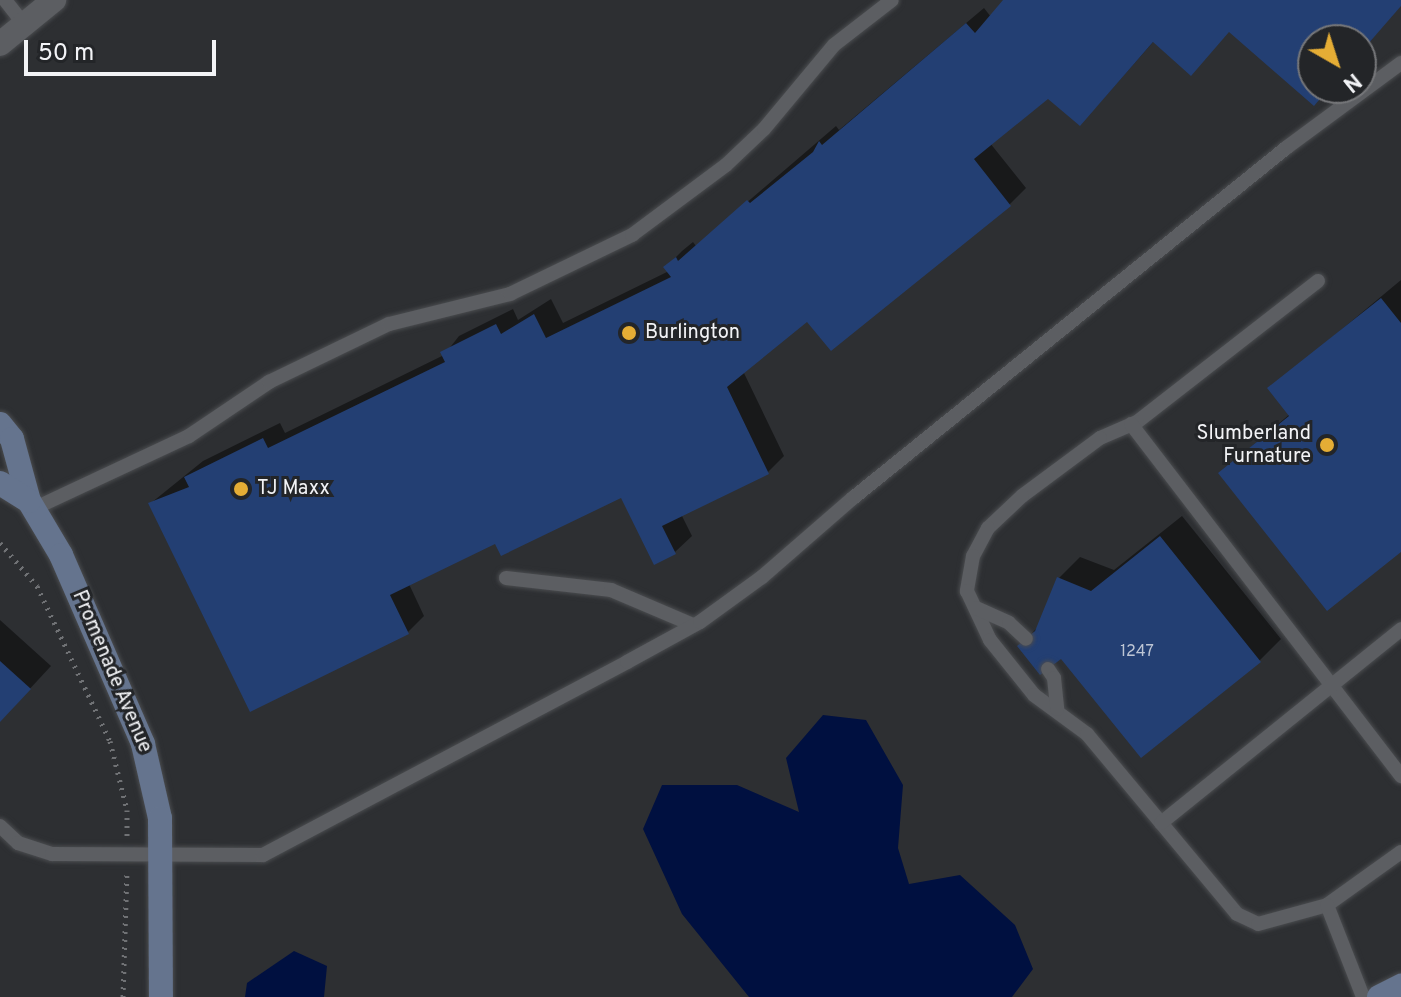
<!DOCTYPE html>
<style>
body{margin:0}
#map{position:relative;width:1401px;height:997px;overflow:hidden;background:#2d2f32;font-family:Overpass,sans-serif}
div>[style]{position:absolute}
.water>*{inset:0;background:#001040}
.shadow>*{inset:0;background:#0007}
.building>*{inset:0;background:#233f73}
.path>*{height:5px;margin-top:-2.5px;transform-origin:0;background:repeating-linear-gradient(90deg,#707275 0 2px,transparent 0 8px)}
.roads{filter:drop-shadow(0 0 2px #4a4c4f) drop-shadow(0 0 2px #4a4c4f)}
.lane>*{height:14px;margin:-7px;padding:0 7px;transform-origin:7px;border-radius:7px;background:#5c5e62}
.street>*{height:24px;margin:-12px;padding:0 12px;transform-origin:12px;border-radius:12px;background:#5c5e62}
.secondary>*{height:24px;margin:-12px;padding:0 12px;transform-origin:12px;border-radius:12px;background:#65748e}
.dots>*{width:22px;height:22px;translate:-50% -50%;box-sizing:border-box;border:4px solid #232528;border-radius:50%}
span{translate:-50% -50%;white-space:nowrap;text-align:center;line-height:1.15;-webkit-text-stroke:6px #232528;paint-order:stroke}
.number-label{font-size:16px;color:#bec6d5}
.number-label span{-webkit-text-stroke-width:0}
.poi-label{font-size:20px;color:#f2f3f6}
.left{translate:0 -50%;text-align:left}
.right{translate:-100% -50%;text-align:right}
.street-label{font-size:20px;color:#f2f3f6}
.north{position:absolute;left:1297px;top:24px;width:80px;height:80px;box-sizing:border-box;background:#232528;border:2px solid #76777a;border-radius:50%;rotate:141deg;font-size:22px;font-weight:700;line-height:32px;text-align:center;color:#f2f3f6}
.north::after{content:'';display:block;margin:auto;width:28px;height:36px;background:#e5ad35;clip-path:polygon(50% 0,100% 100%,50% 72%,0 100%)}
.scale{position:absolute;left:24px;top:40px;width:192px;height:36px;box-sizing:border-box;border:4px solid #f2f3f6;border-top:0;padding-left:10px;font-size:24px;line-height:28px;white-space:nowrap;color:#f2f3f6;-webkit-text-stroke:6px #232528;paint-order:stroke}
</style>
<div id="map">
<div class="water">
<div style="clip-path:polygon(823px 715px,866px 720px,903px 785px,898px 848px,909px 884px,960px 875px,1015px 925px,1033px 969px,1012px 997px,749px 997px,682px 914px,643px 829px,662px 785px,737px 785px,799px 812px,786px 758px)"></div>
<div style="clip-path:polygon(294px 951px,327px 966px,324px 997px,245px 997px,247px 983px)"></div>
</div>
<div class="shadow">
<div style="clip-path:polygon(1006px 0,1401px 0,1401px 5px,1361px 51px,1361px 40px,1313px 40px,1313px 88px,1329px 88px,1314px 103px,1230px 30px,1154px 41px,1096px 107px,1048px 96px,990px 143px,1026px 188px,1010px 204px,831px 348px,807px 319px,743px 371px,784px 456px,768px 472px,681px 514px,692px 536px,675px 552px,622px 495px,496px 541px,409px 584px,424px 616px,408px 632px,151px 503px,203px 461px,280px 423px,285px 433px,444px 355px,459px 336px,513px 309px,518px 320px,551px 299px,563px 323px,669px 271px,666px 267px,682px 251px,693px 242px,696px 246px,836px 126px,839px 130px,984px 8px,991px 17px)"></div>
<div style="clip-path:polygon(1401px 280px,1401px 549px,1220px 473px,1290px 414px,1270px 389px)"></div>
<div style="clip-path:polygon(1182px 516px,1281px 639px,1259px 661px,1061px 656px,1019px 646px,1039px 626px,1058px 579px,1080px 557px,1114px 570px)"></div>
<div style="clip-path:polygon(0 620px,51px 666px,0 721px)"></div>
</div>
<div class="building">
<div style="clip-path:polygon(1003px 0,1401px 0,1401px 6px,1361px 52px,1361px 40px,1313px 40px,1313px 88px,1329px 88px,1314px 106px,1229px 32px,1191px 76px,1153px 42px,1080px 126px,1048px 99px,974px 159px,1011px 206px,831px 351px,807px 322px,727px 387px,769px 474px,662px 526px,676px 554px,654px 565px,621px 498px,501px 556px,495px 544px,390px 595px,409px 634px,250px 712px,148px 503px,189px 487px,184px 477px,263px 438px,268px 448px,445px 362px,440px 352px,496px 324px,501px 334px,534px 314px,546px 338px,671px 277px,663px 267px,676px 257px,678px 261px,747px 200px,750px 203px,813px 152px,819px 141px,822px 145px,966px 23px,975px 33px)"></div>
<div style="clip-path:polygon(1381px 298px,1401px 323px,1401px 552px,1327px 611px,1218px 473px,1289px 416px,1267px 388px)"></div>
<div style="clip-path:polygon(1160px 536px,1261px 662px,1141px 758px,1061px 659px,1040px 675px,1017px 646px,1035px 631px,1057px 577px,1091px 591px)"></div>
<div style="clip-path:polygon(0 661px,31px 689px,0 722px)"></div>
</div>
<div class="path">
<div style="left:0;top:543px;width:57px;rotate:49.3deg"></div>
<div style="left:37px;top:586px;width:171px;rotate:64.8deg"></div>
<div style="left:110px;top:741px;width:71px;rotate:76.2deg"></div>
<div style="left:127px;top:810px;width:28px;rotate:90deg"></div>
<div style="left:123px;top:997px;width:125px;rotate:-88.2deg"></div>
</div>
<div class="roads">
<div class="lane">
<div style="left:5px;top:0;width:31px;rotate:52deg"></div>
<div style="left:1318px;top:281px;width:229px;rotate:142.1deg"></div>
<div style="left:1137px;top:422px;width:40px;rotate:156.6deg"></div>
<div style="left:1100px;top:438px;width:97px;rotate:143.4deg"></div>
<div style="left:1022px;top:496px;width:47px;rotate:136.7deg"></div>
<div style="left:988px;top:528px;width:32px;rotate:118deg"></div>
<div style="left:973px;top:556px;width:36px;rotate:100deg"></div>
<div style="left:967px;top:591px;width:54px;rotate:64.9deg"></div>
<div style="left:990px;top:640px;width:70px;rotate:51.3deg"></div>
<div style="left:1034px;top:695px;width:66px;rotate:36.3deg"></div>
<div style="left:1087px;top:734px;width:234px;rotate:50.2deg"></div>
<div style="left:1237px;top:914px;width:23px;rotate:25deg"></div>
<div style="left:1258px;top:924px;width:72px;rotate:-15.4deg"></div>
<div style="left:1327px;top:905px;width:91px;rotate:-35.6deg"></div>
<div style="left:1131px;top:424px;width:444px;rotate:52.5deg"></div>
<div style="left:33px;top:509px;width:172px;rotate:-25.1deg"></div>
<div style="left:189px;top:436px;width:97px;rotate:-34deg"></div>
<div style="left:269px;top:382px;width:133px;rotate:-25.8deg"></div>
<div style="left:389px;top:324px;width:125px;rotate:-13.9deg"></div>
<div style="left:510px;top:294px;width:136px;rotate:-25.8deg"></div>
<div style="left:632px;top:235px;width:117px;rotate:-36.7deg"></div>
<div style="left:726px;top:165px;width:52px;rotate:-43.5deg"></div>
<div style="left:764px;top:129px;width:109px;rotate:-50.2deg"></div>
<div style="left:834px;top:45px;width:73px;rotate:-37.8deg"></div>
<div style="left:506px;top:578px;width:106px;rotate:6.5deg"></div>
<div style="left:611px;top:590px;width:89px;rotate:23.1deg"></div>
<div style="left:976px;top:608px;width:36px;rotate:24deg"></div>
<div style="left:1009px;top:623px;width:23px;rotate:43deg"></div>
<div style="left:1048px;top:669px;width:11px;rotate:56deg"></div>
<div style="left:1054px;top:678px;width:31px;rotate:84deg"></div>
<div style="left:1161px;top:823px;width:309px;rotate:-38.9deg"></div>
<div style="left:0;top:826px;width:25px;rotate:43deg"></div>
<div style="left:18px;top:843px;width:36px;rotate:18deg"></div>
<div style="left:52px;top:854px;width:211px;rotate:0.3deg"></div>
<div style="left:263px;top:855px;width:412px;rotate:-27.9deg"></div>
<div style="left:627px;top:662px;width:83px;rotate:-28.7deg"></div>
<div style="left:700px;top:622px;width:77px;rotate:-36deg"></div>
<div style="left:762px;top:577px;width:121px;rotate:-41deg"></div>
<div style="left:853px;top:498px;width:557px;rotate:-38.95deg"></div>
<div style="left:1286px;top:148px;width:143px;rotate:-36.5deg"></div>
<div style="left:1327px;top:905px;width:99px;rotate:68.6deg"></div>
</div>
<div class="street">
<div style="left:0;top:44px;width:70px;rotate:-39.2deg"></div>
</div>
<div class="secondary">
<div style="left:0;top:424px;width:19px;rotate:51deg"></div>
<div style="left:12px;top:439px;width:64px;rotate:74.7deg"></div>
<div style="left:29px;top:501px;width:63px;rotate:59.3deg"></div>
<div style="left:61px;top:555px;width:206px;rotate:66.5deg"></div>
<div style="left:143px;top:744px;width:76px;rotate:77.1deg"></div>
<div style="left:160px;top:818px;width:179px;rotate:89.7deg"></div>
<div style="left:0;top:483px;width:34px;rotate:32deg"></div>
<div style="left:1379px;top:997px;width:25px;rotate:-27deg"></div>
</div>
</div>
<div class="dots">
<div style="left:629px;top:333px;background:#e5ad35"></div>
<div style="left:1327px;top:445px;background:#e5ad35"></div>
<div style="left:241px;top:489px;background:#e5ad35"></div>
</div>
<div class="number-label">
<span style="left:1137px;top:652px">1247</span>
</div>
<div class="poi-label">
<span class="left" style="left:645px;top:333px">Burlington</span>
<span class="right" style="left:1311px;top:446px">Slumberland<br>Furnature</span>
<span class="left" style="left:257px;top:489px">TJ Maxx</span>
</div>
<div class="street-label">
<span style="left:111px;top:672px;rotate:67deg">Promenade Avenue</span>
</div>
<div class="north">N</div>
<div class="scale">50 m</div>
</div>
